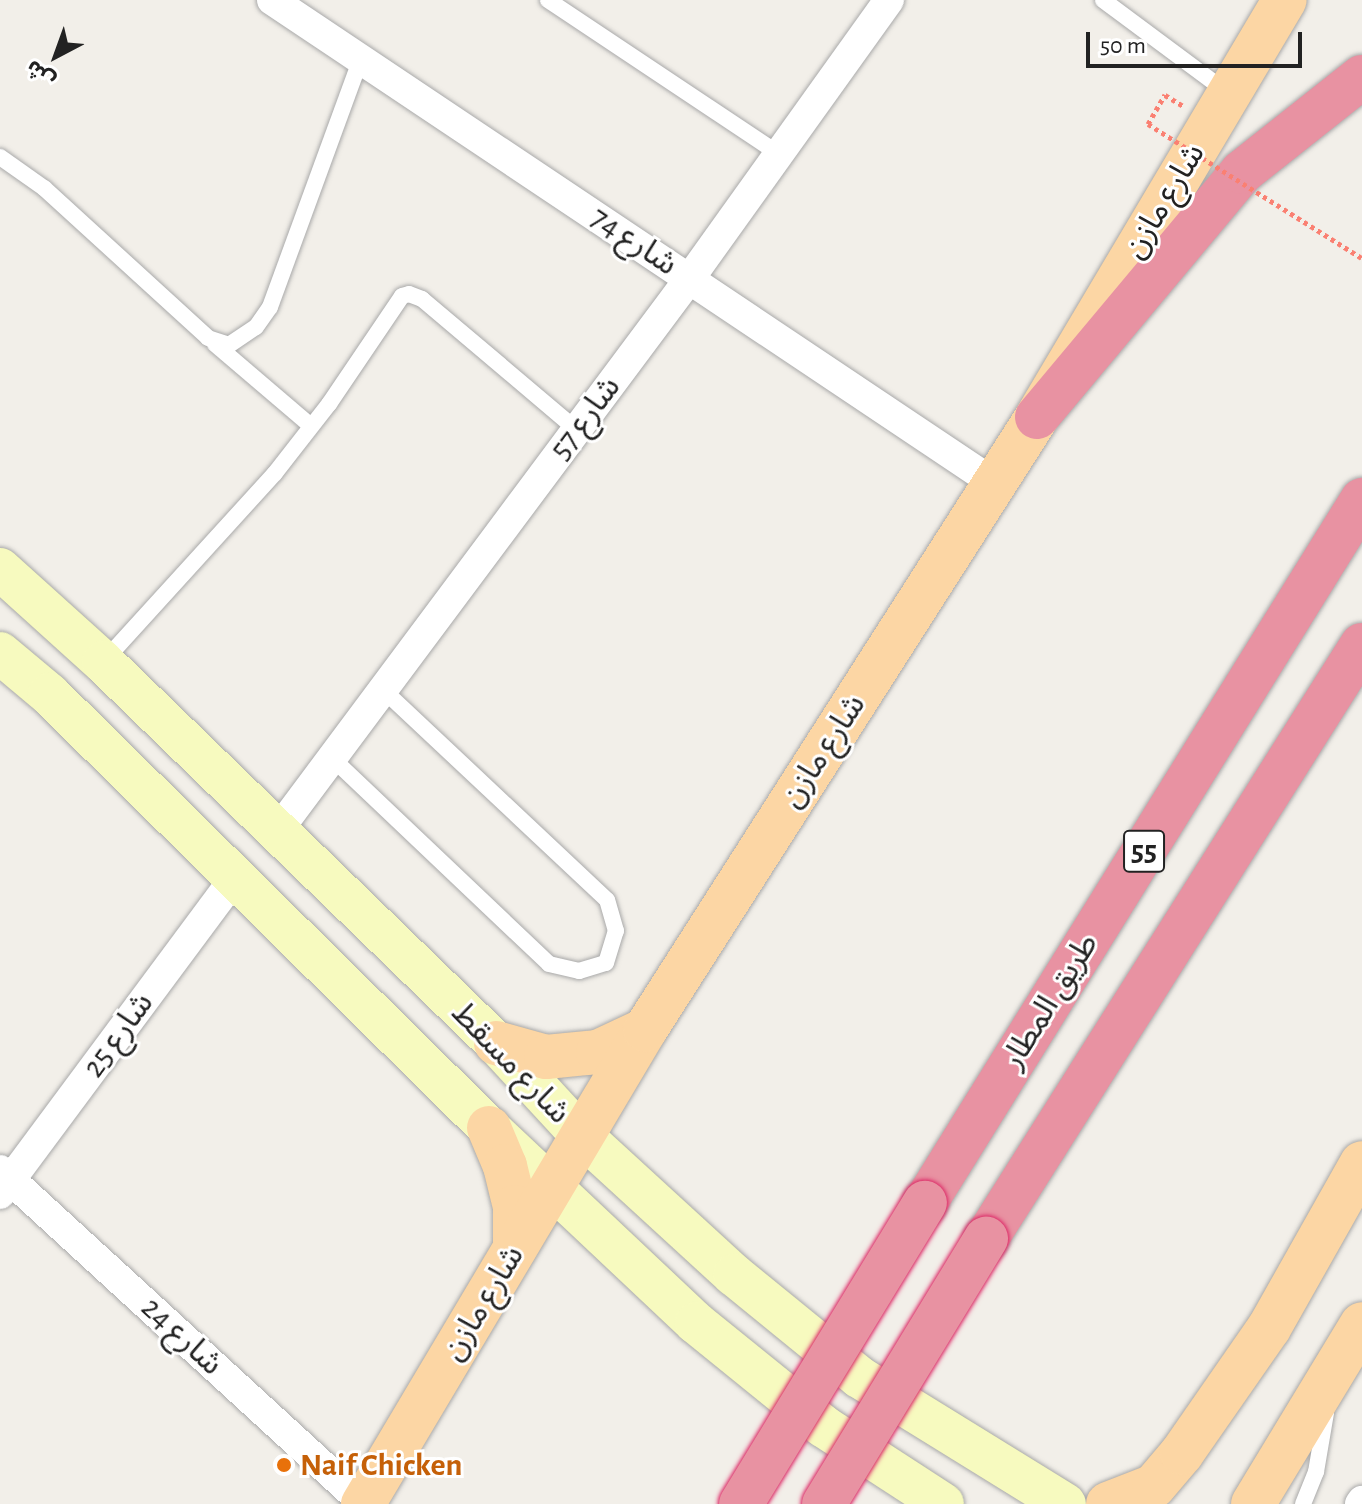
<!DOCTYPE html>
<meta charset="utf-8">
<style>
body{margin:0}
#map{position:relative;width:1362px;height:1504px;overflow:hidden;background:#f2efe9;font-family:"Alegreya Sans","Noto Sans Arabic",sans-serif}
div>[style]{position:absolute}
.path>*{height:5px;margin-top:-2.5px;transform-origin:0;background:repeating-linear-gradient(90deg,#fa8072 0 4px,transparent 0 8px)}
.roads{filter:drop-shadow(0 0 2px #a9a9a9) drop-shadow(0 0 2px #a9a9a9)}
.lane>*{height:16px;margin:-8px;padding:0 8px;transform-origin:8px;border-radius:8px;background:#fff}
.street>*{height:30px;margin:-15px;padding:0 15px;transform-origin:15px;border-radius:15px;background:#fff}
.secondary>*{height:42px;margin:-21px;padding:0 21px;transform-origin:21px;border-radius:21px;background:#f7fabf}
.primary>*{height:44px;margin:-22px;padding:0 22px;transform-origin:22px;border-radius:22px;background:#fcd6a4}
.highway>*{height:44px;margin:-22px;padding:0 22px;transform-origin:22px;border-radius:22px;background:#e892a2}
.path-bridge>*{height:5px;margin-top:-2.5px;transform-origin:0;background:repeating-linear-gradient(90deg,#fa8072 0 4px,transparent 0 8px)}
.bridges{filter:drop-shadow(0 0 2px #dc2a67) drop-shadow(0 0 2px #dc2a67)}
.highway-bridge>*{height:44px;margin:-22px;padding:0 22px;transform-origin:22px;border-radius:22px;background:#e892a2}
.dots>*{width:22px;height:22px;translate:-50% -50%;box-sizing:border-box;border:4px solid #fff;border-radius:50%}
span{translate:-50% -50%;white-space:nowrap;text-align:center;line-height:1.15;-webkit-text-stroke:6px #fff;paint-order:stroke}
.shield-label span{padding:2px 6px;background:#fff;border:2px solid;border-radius:6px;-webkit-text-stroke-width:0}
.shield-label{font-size:30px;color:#222;font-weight:700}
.street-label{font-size:32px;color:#222}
.food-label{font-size:32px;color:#c56008;font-weight:700}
.left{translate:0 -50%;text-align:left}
.north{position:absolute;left:16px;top:16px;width:80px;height:80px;-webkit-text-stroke:6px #fff;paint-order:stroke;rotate:221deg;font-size:22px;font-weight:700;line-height:32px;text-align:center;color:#222}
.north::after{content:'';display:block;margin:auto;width:28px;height:36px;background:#222;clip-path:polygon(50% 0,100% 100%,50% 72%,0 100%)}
.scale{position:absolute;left:1086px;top:32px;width:216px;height:36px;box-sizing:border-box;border:4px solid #222;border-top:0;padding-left:10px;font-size:24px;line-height:28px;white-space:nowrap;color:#222;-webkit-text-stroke:6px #fff;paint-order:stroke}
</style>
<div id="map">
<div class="path">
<div style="left:1148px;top:124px;width:34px;rotate:-60deg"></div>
<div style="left:1165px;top:95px;width:21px;rotate:31deg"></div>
</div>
<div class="roads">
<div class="lane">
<div style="left:548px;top:0;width:278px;rotate:33.7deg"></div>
<div style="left:1103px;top:0;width:154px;rotate:36.6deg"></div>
<div style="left:0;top:157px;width:54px;rotate:35.2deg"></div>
<div style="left:44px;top:188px;width:222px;rotate:42.4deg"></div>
<div style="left:208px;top:338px;width:22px;rotate:18deg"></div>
<div style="left:229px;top:345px;width:32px;rotate:-34deg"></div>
<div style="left:256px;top:327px;width:24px;rotate:-55deg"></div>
<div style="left:270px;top:307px;width:264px;rotate:-69.9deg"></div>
<div style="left:215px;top:344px;width:126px;rotate:40.5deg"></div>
<div style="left:104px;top:661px;width:254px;rotate:-47.7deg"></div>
<div style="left:275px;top:473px;width:88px;rotate:-52deg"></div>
<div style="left:329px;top:404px;width:130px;rotate:-55.9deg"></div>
<div style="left:402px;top:296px;width:7px;rotate:-16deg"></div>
<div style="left:409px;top:294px;width:14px;rotate:21deg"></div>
<div style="left:422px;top:299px;width:203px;rotate:40.2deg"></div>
<div style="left:332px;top:758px;width:299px;rotate:43.5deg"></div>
<div style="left:549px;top:964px;width:31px;rotate:13deg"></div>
<div style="left:579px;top:971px;width:28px;rotate:-17deg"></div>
<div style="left:606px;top:963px;width:34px;rotate:-73deg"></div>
<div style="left:616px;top:931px;width:32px;rotate:-106deg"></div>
<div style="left:607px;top:900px;width:307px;rotate:-136.8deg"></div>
<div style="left:1303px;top:1504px;width:35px;rotate:-68deg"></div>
<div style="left:1316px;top:1472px;width:60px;rotate:-80.4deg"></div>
</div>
<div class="street">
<div style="left:272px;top:0;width:869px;rotate:33.78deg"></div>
<div style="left:276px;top:833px;width:692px;rotate:-53.28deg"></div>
<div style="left:690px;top:278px;width:342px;rotate:-54.4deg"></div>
<div style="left:0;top:1170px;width:493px;rotate:42.5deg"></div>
<div style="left:0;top:1194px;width:396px;rotate:-53.4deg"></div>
<div style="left:1360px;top:1504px;width:4px;rotate:-56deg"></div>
</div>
<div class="secondary">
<div style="left:0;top:569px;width:139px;rotate:42.1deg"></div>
<div style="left:103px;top:662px;width:547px;rotate:44.11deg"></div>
<div style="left:496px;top:1043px;width:125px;rotate:47.3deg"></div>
<div style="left:581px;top:1135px;width:207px;rotate:42.5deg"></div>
<div style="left:734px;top:1275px;width:161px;rotate:39.2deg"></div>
<div style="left:859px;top:1377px;width:242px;rotate:31.7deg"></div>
<div style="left:0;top:653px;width:64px;rotate:39.9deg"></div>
<div style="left:49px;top:694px;width:618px;rotate:44.61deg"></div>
<div style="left:489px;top:1128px;width:284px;rotate:43.3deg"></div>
<div style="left:696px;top:1323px;width:164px;rotate:39deg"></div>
<div style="left:823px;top:1426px;width:143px;rotate:33deg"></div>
</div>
<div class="primary">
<div style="left:496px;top:1043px;width:52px;rotate:15.6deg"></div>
<div style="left:546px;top:1057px;width:52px;rotate:-5.5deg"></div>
<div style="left:598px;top:1052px;width:52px;rotate:-25.1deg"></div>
<div style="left:489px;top:1128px;width:41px;rotate:67.2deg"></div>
<div style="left:505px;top:1166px;width:42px;rotate:76.3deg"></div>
<div style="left:515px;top:1207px;width:41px;rotate:90deg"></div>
<div style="left:363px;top:1504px;width:552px;rotate:-59.25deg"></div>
<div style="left:645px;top:1030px;width:728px;rotate:-57.4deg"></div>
<div style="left:1037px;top:417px;width:485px;rotate:-59.3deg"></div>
<div style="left:1108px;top:1504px;width:49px;rotate:-21.4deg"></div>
<div style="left:1154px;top:1486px;width:43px;rotate:-49.7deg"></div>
<div style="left:1182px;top:1453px;width:152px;rotate:-55.2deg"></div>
<div style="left:1269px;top:1328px;width:189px;rotate:-60.6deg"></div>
<div style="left:1253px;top:1504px;width:210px;rotate:-58.8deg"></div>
</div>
<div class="highway">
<div style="left:1037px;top:417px;width:319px;rotate:-50.1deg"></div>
<div style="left:1242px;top:172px;width:153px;rotate:-38.4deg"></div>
<div style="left:925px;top:1203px;width:828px;rotate:-58.13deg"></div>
<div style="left:986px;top:1239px;width:703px;rotate:-57.67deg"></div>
</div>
</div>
<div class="path-bridge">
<div style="left:1148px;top:124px;width:252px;rotate:32.1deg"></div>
</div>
<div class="bridges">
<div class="highway-bridge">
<div style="left:741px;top:1504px;width:353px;rotate:-58.6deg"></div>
<div style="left:824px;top:1504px;width:311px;rotate:-58.6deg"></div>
</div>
</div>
<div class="dots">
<div style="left:284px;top:1465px;background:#e8710a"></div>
</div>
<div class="shield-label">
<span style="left:1144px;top:851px">55</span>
</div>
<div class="street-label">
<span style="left:1164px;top:201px;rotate:-59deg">شارع مازن</span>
<span style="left:634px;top:241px;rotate:34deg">شارع 74</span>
<span style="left:585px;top:418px;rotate:-53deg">شارع 57</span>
<span style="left:823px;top:751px;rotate:-57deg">شارع مازن</span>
<span style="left:1050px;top:1001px;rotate:-58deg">طريق المطار</span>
<span style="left:118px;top:1035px;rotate:-54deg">شارع 25</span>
<span style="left:511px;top:1063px;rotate:46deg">شارع مسقط</span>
<span style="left:483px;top:1303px;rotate:-59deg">شارع مازن</span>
<span style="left:182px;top:1336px;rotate:43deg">شارع 24</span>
</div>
<div class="food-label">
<span class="left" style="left:300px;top:1465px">Naif Chicken</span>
</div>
<div class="north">ش</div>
<div class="scale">50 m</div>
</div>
